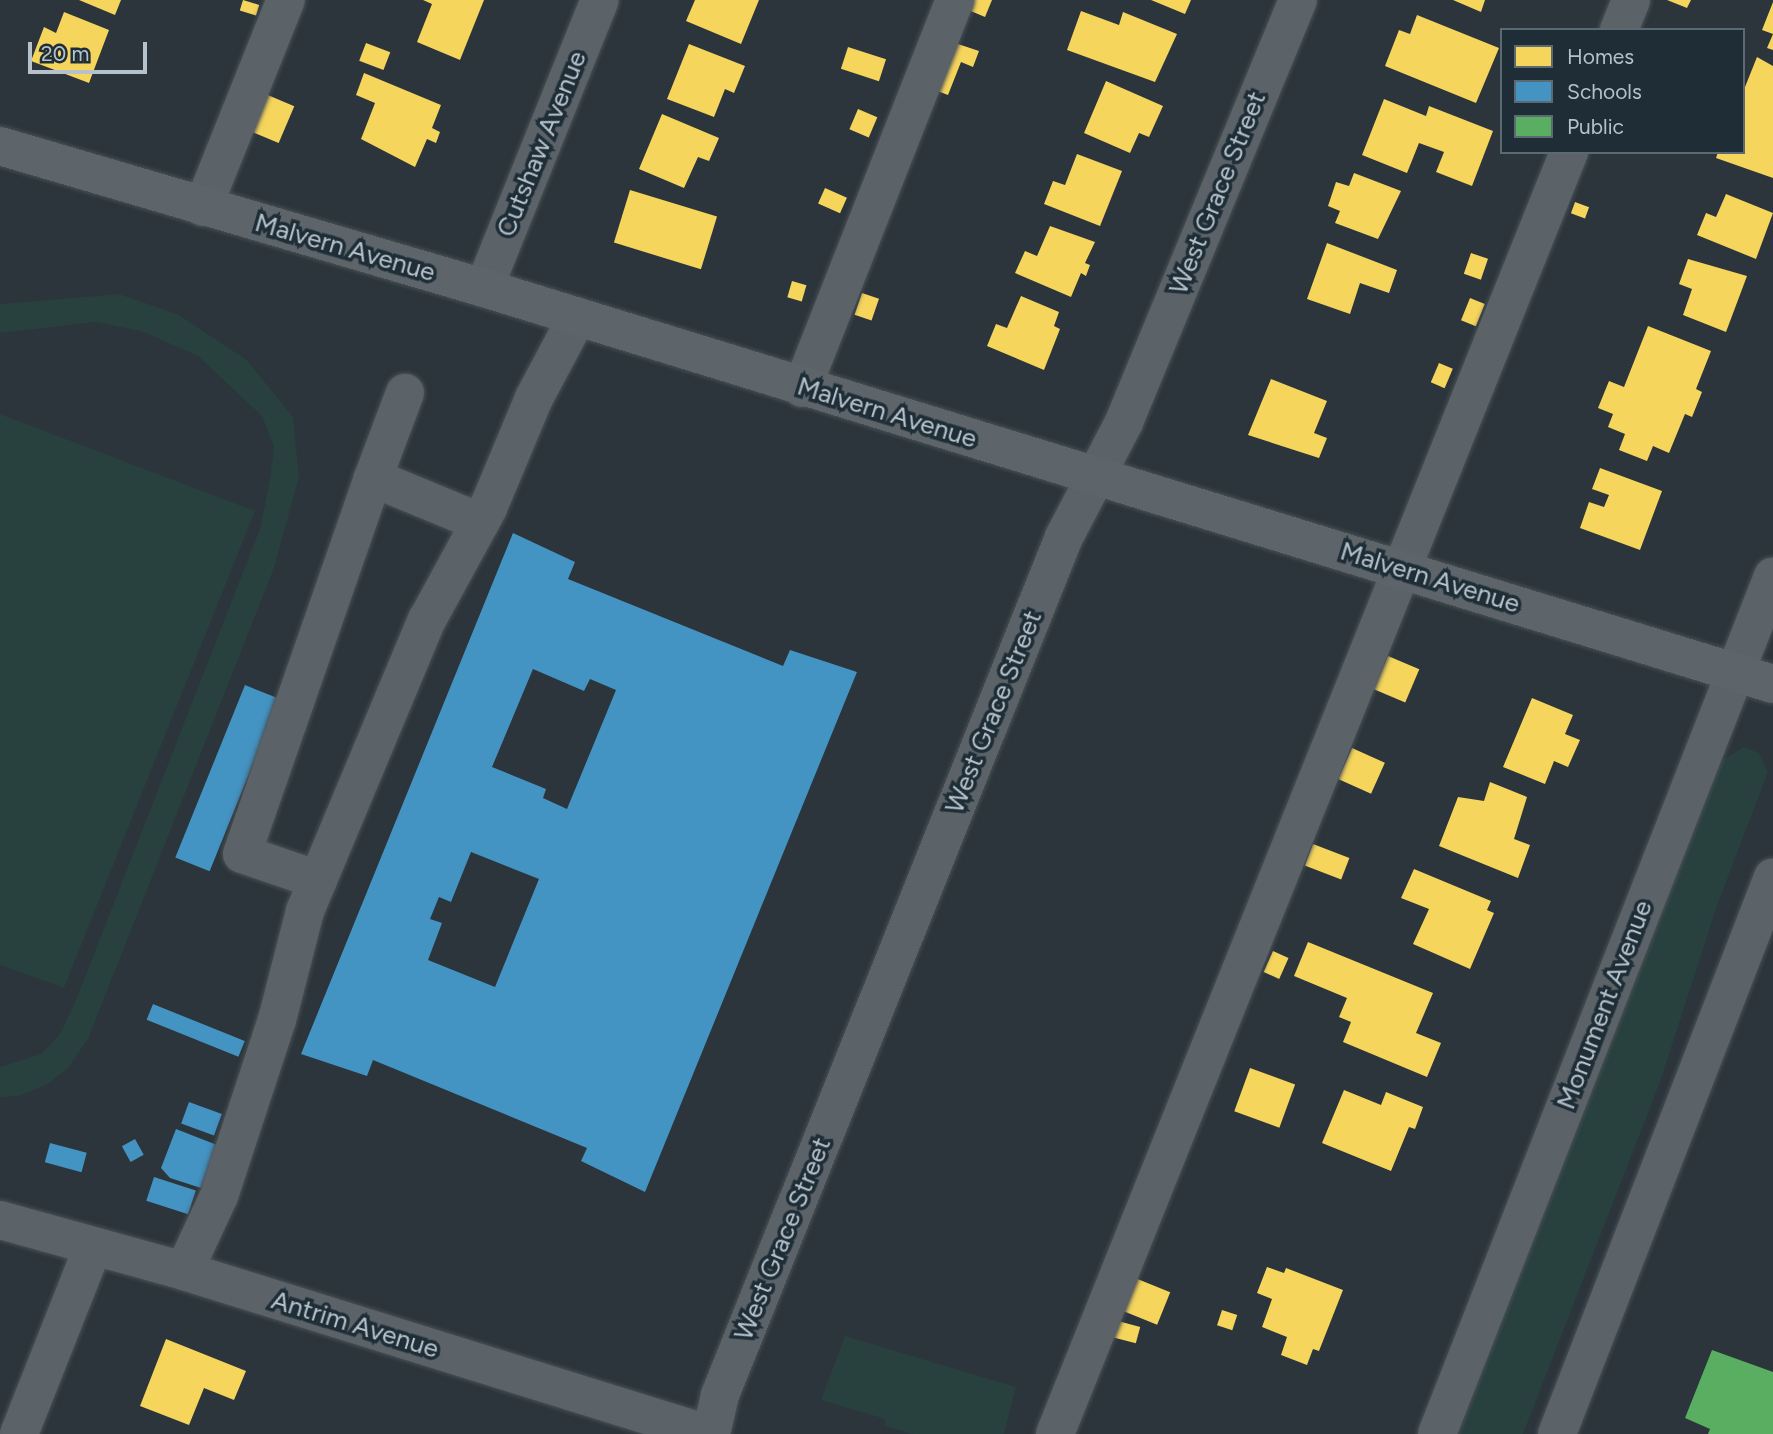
<!DOCTYPE html>
<style>
body{margin:0}
#map{position:relative;width:1773px;height:1434px;overflow:hidden;background:#2b353b;font-family:Figtree,sans-serif}
div>[style]{position:absolute}
.green>*{inset:0;background:#28403e}
.homes>*{inset:0;background:#f6d55c;transform-origin:0 0}
.schools>*{inset:0;background:#4393c3;transform-origin:0 0}
.public>*{inset:0;background:#5aae61}
.roads{filter:drop-shadow(0 0 2px #495055) drop-shadow(0 0 2px #495055)}
.minor>*{height:38px;margin:-19px;padding:0 19px;transform-origin:19px;border-radius:19px;background:#5c6368}
.major>*{height:38px;margin:-19px;padding:0 19px;transform-origin:19px;border-radius:19px;background:#5e656a}
span{translate:-50% -50%;white-space:nowrap;text-align:center;line-height:1.15;-webkit-text-stroke:7px #1e2d36;paint-order:stroke}
.street-label{font-size:26px;color:#b6c2cb}
.legend{position:absolute;left:1500px;top:28px;width:245px;height:126px;box-sizing:border-box;background:#1e2d36;border:2px solid #5b6972;margin:0;padding:9px 12px;list-style:none;font-size:21px;color:#b6c2cb}
.legend li{display:flex;align-items:center;gap:14px;height:35px}
.legend b{width:35px;border:2px solid #5b6972}
.scale{position:absolute;left:28px;top:42px;width:119px;height:32px;box-sizing:border-box;border:4px solid #b6c2cb;border-top:0;padding-left:9px;font-size:21px;line-height:24px;white-space:nowrap;color:#b6c2cb;-webkit-text-stroke:5px #1e2d36;paint-order:stroke}
</style>
<div id="map">
<div class="green">
<div style="clip-path:polygon(119px 294px,177px 314px,247px 360px,293px 417px,299px 477px,274px 568px,88px 1039px,68px 1068px,48px 1084px,19px 1096px,0 1097px,0 1067px,41px 1054px,60px 1034px,76px 1000px,261px 526px,270px 478px,274px 447px,262px 416px,198px 356px,141px 331px,95px 322px,0 333px,0 304px)"></div>
<div style="clip-path:polygon(0 414px,255px 511px,64px 988px,0 965px)"></div>
<div style="clip-path:polygon(1744px 747px,1759px 753px,1768px 772px,1717px 906px,1660px 1082px,1523px 1434px,1453px 1434px,1722px 760px)"></div>
<div style="clip-path:polygon(845px 1336px,1016px 1387px,1004px 1434px,913px 1434px,885px 1426px,885px 1419px,821px 1400px)"></div>
</div>
<div class="homes">
<div style="clip-path:polygon(79px 0,121px 0,115px 15px)"></div>
<div style="left:243px;top:0;width:17px;height:11px;rotate:17deg"></div>
<div style="clip-path:polygon(423px 0,484px 0,460px 60px,417px 42px,432px 4px)"></div>
<div style="clip-path:polygon(695px 0,759px 0,741px 44px,686px 21px)"></div>
<div style="clip-path:polygon(970px 0,992px 0,985px 17px,966px 9px)"></div>
<div style="clip-path:polygon(1151px 0,1191px 0,1185px 14px)"></div>
<div style="clip-path:polygon(1453px 0,1485px 0,1481px 12px)"></div>
<div style="clip-path:polygon(1667px 0,1691px 0,1687px 8px)"></div>
<div style="clip-path:polygon(1773px 2px,1773px 50px,1767px 48px,1773px 34px,1762px 30px)"></div>
<div style="clip-path:polygon(1081px 11px,1119px 25px,1123px 12px,1177px 34px,1155px 82px,1067px 50px)"></div>
<div style="clip-path:polygon(64px 12px,109px 30px,89px 83px,31px 61px,44px 27px,56px 33px)"></div>
<div style="clip-path:polygon(1417px 15px,1499px 48px,1476px 103px,1385px 66px,1399px 30px,1410px 34px)"></div>
<div style="clip-path:polygon(949px 41px,979px 51px,973px 67px,961px 62px,948px 95px,932px 89px)"></div>
<div style="left:366px;top:43px;width:26px;height:19px;rotate:21deg"></div>
<div style="clip-path:polygon(689px 44px,745px 66px,734px 93px,725px 89px,714px 117px,667px 99px)"></div>
<div style="left:848px;top:47px;width:40px;height:23px;rotate:18deg"></div>
<div style="clip-path:polygon(1757px 57px,1773px 66px,1773px 178px,1716px 158px,1718px 152px,1743px 152px,1743px 92px)"></div>
<div style="clip-path:polygon(364px 73px,441px 105px,432px 128px,440px 132px,436px 143px,427px 139px,415px 167px,361px 139px,375px 103px,356px 95px)"></div>
<div style="clip-path:polygon(1106px 81px,1163px 106px,1149px 137px,1139px 133px,1130px 153px,1084px 133px)"></div>
<div style="left:263px;top:93px;width:34px;height:40px;rotate:23deg"></div>
<div style="clip-path:polygon(1384px 99px,1426px 116px,1429px 106px,1493px 131px,1472px 186px,1436px 172px,1444px 152px,1419px 143px,1407px 173px,1362px 155px)"></div>
<div style="left:858px;top:109px;width:21px;height:22px;rotate:23deg"></div>
<div style="clip-path:polygon(662px 114px,719px 138px,709px 161px,698px 157px,684px 188px,639px 169px)"></div>
<div style="clip-path:polygon(1077px 154px,1122px 171px,1100px 226px,1044px 204px,1053px 181px,1065px 185px)"></div>
<div style="clip-path:polygon(1354px 173px,1401px 191px,1378px 239px,1335px 223px,1340px 211px,1328px 206px,1336px 182px,1349px 186px)"></div>
<div style="left:825px;top:188px;width:24px;height:17px;rotate:24deg"></div>
<div style="left:630px;top:190px;width:91px;height:55px;rotate:17deg"></div>
<div style="clip-path:polygon(1726px 194px,1773px 213px,1756px 259px,1697px 235px,1706px 213px,1716px 217px)"></div>
<div style="left:1575px;top:202px;width:15px;height:12px;rotate:20deg"></div>
<div style="clip-path:polygon(1050px 226px,1095px 242px,1085px 263px,1090px 265px,1086px 276px,1081px 273px,1071px 297px,1015px 273px,1025px 251px,1037px 256px)"></div>
<div style="clip-path:polygon(1327px 243px,1397px 270px,1389px 293px,1360px 283px,1350px 314px,1307px 299px)"></div>
<div style="left:1471px;top:253px;width:18px;height:22px;rotate:19deg"></div>
<div style="clip-path:polygon(1688px 259px,1747px 276px,1726px 332px,1683px 315px,1692px 289px,1679px 284px)"></div>
<div style="left:792px;top:281px;width:15px;height:17px;rotate:16deg"></div>
<div style="left:862px;top:293px;width:18px;height:23px;rotate:19deg"></div>
<div style="clip-path:polygon(1021px 296px,1059px 312px,1054px 326px,1060px 329px,1044px 370px,987px 346px,996px 324px,1007px 328px)"></div>
<div style="left:1470px;top:298px;width:16px;height:24px;rotate:22deg"></div>
<div style="clip-path:polygon(1648px 326px,1711px 351px,1696px 389px,1702px 392px,1692px 417px,1685px 414px,1669px 453px,1653px 446px,1647px 461px,1619px 450px,1625px 434px,1608px 427px,1613px 414px,1598px 408px,1609px 381px,1624px 387px)"></div>
<div style="left:1439px;top:363px;width:15px;height:21px;rotate:23deg"></div>
<div style="clip-path:polygon(1271px 379px,1327px 401px,1314px 433px,1327px 438px,1319px 458px,1248px 435px)"></div>
<div style="clip-path:polygon(1600px 468px,1662px 491px,1640px 550px,1580px 528px,1589px 502px,1604px 507px,1609px 495px,1592px 489px)"></div>
<div style="left:1388px;top:656px;width:34px;height:36px;rotate:23deg"></div>
<div style="clip-path:polygon(1532px 698px,1573px 715px,1565px 734px,1580px 740px,1568px 767px,1554px 761px,1545px 784px,1503px 767px)"></div>
<div style="left:1352px;top:748px;width:36px;height:34px;rotate:24deg"></div>
<div style="clip-path:polygon(1490px 782px,1527px 797px,1514px 839px,1530px 845px,1518px 878px,1439px 846px,1458px 797px,1484px 801px)"></div>
<div style="left:1313px;top:844px;width:39px;height:23px;rotate:21deg"></div>
<div style="clip-path:polygon(1414px 869px,1491px 901px,1487px 910px,1494px 913px,1470px 969px,1413px 944px,1429px 909px,1401px 898px)"></div>
<div style="clip-path:polygon(1308px 942px,1433px 993px,1416px 1033px,1441px 1043px,1427px 1077px,1343px 1042px,1351px 1022px,1339px 1017px,1347px 998px,1294px 976px)"></div>
<div style="left:1273px;top:951px;width:17px;height:23px;rotate:24deg"></div>
<div style="left:1250px;top:1068px;width:48px;height:46px;rotate:20deg"></div>
<div style="clip-path:polygon(1344px 1090px,1381px 1105px,1386px 1092px,1423px 1107px,1415px 1129px,1409px 1127px,1391px 1171px,1322px 1143px)"></div>
<div style="clip-path:polygon(1267px 1267px,1284px 1273px,1286px 1268px,1343px 1290px,1319px 1351px,1313px 1349px,1307px 1365px,1281px 1355px,1287px 1337px,1262px 1327px,1272px 1299px,1257px 1293px)"></div>
<div style="left:1135px;top:1278px;width:38px;height:35px;rotate:22deg"></div>
<div style="left:1222px;top:1310px;width:16px;height:16px;rotate:18deg"></div>
<div style="left:1118px;top:1321px;width:23px;height:17px;rotate:15deg"></div>
<div style="clip-path:polygon(166px 1339px,246px 1371px,234px 1400px,204px 1388px,189px 1425px,140px 1406px)"></div>
</div>
<div class="schools">
<div style="clip-path:polygon(evenodd,513px 533px,575px 562px,568px 579px,783px 666px,790px 650px,857px 672px,645px 1192px,581px 1161px,587px 1148px,373px 1060px,367px 1076px,301px 1054px,513px 533px,533px 669px,584px 691px,590px 679px,616px 690px,567px 809px,543px 798px,546px 789px,492px 767px,533px 669px,513px 533px,471px 852px,539px 879px,495px 987px,428px 960px,442px 923px,430px 919px,439px 897px,451px 902px,471px 852px)"></div>
<div style="left:245px;top:685px;width:37px;height:186px;rotate:22deg"></div>
<div style="left:153px;top:1004px;width:99px;height:17px;rotate:22deg"></div>
<div style="left:189px;top:1102px;width:35px;height:23px;rotate:20deg"></div>
<div style="clip-path:polygon(176px 1129px,217px 1145px,201px 1188px,170px 1178px,161px 1168px)"></div>
<div style="left:135px;top:1139px;width:18px;height:15px;rotate:61deg"></div>
<div style="left:50px;top:1143px;width:38px;height:20px;rotate:15deg"></div>
<div style="left:154px;top:1177px;width:44px;height:25px;rotate:18deg"></div>
</div>
<div class="public">
<div style="clip-path:polygon(1712px 1350px,1773px 1372px,1773px 1434px,1708px 1434px,1710px 1429px,1685px 1418px)"></div>
</div>
<div class="roads">
<div class="minor">
<div style="left:1619px;top:30px;width:32px;rotate:-68deg"></div>
<div style="left:203px;top:207px;width:223px;rotate:-68.2deg"></div>
<div style="left:484px;top:288px;width:310px;rotate:-68.1deg"></div>
<div style="left:802px;top:388px;width:417px;rotate:-68.5deg"></div>
<div style="left:373px;top:478px;width:91px;rotate:-69.4deg"></div>
<div style="left:318px;top:880px;width:80px;rotate:-161.1deg"></div>
<div style="left:242px;top:854px;width:398px;rotate:-70.8deg"></div>
<div style="left:373px;top:478px;width:116px;rotate:22.4deg"></div>
<div style="left:0;top:1220px;width:191px;rotate:15.5deg"></div>
<div style="left:184px;top:1271px;width:549px;rotate:17.28deg"></div>
<div style="left:184px;top:1271px;width:83px;rotate:-65deg"></div>
<div style="left:219px;top:1196px;width:185px;rotate:-71.8deg"></div>
<div style="left:277px;top:1020px;width:113px;rotate:-75.6deg"></div>
<div style="left:305px;top:911px;width:316px;rotate:-67.3deg"></div>
<div style="left:427px;top:620px;width:128px;rotate:-61.4deg"></div>
<div style="left:488px;top:508px;width:119px;rotate:-67.3deg"></div>
<div style="left:534px;top:398px;width:92px;rotate:-62deg"></div>
<div style="left:19px;top:1434px;width:201px;rotate:-68.4deg"></div>
<div style="left:711px;top:1434px;width:40px;rotate:-77deg"></div>
<div style="left:720px;top:1395px;width:924px;rotate:-68.15deg"></div>
<div style="left:1064px;top:537px;width:130px;rotate:-62.4deg"></div>
<div style="left:1124px;top:422px;width:456px;rotate:-67.6deg"></div>
<div style="left:1055px;top:1434px;width:1381px;rotate:-68.15deg"></div>
<div style="left:1437px;top:1434px;width:921px;rotate:-68.61deg"></div>
<div style="left:1557px;top:1434px;width:597px;rotate:-68.8deg"></div>
</div>
<div class="major">
<div style="left:0;top:146px;width:504px;rotate:16.35deg"></div>
<div style="left:484px;top:288px;width:1348px;rotate:17.08deg"></div>
</div>
</div>
<div class="street-label">
<span style="left:542px;top:144px;rotate:-68deg">Cutshaw Avenue</span>
<span style="left:1218px;top:193px;rotate:-68deg">West Grace Street</span>
<span style="left:345px;top:248px;rotate:16deg">Malvern Avenue</span>
<span style="left:887px;top:413px;rotate:17deg">Malvern Avenue</span>
<span style="left:1430px;top:578px;rotate:17deg">Malvern Avenue</span>
<span style="left:994px;top:712px;rotate:-68deg">West Grace Street</span>
<span style="left:1605px;top:1005px;rotate:-69deg">Monument Avenue</span>
<span style="left:783px;top:1239px;rotate:-68deg">West Grace Street</span>
<span style="left:355px;top:1325px;rotate:17deg">Antrim Avenue</span>
</div>
<ul class="legend">
<li><b style="height:19px;background:#f6d55c"></b>Homes</li>
<li><b style="height:19px;background:#4393c3"></b>Schools</li>
<li><b style="height:19px;background:#5aae61"></b>Public</li>
</ul>
<div class="scale">20 m</div>
</div>
